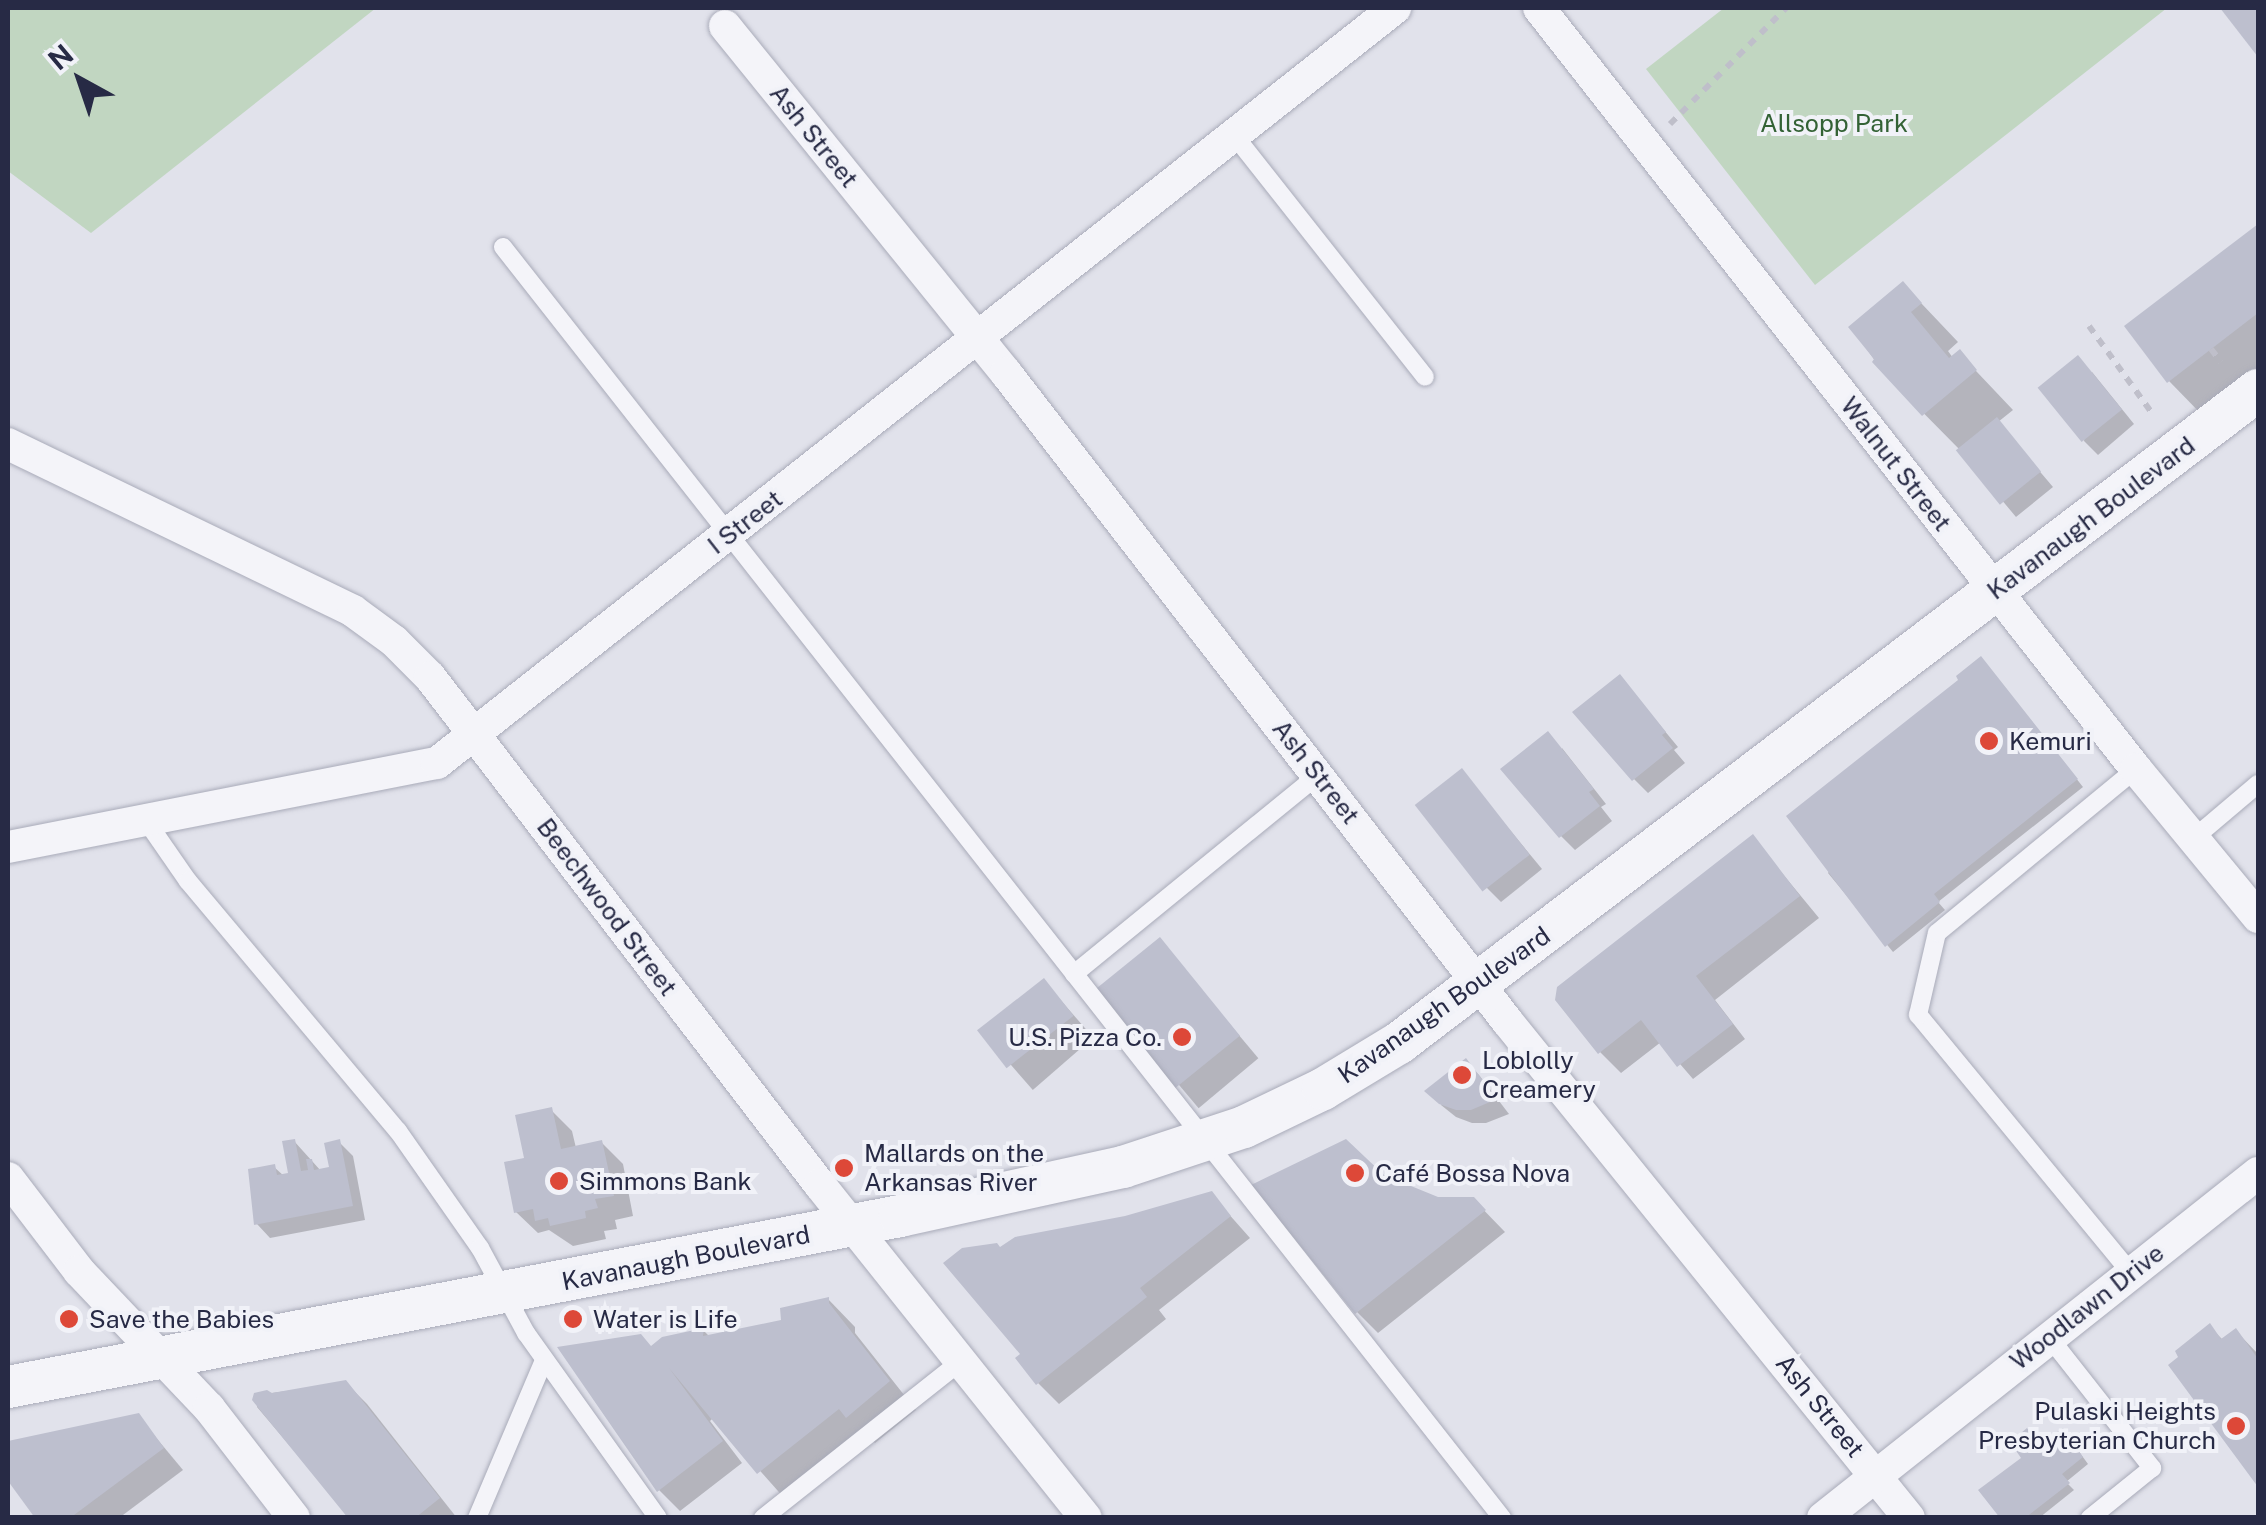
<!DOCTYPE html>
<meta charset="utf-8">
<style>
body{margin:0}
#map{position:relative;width:2266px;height:1525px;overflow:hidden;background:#e1e2eb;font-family:"Public Sans",sans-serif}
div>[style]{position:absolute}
.green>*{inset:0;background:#c1d6c1}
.shadow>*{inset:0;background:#0003;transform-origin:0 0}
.building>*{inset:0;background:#bdbfce;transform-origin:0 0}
.path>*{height:6px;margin-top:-3px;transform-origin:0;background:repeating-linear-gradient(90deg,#bfbfca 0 8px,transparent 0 16px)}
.roads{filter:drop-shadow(0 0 2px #a9abb9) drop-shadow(0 0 2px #a9abb9)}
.service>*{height:18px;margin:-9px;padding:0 9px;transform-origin:9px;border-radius:9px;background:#f4f4f9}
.minor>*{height:32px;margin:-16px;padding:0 16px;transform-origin:16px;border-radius:16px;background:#f4f4f9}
.tertiary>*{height:42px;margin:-21px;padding:0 21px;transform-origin:21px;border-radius:21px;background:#f4f4f9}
.dots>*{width:28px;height:28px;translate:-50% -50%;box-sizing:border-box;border:5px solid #f1f2f8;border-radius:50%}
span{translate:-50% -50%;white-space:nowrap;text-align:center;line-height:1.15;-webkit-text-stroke:8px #f1f2f8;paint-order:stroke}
.park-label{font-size:25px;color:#336235}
.street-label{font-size:25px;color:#272a45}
.poi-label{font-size:25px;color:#272a45}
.left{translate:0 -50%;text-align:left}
.right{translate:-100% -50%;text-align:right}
.frame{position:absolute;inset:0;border:10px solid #272a45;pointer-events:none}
.north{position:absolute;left:30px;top:30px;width:100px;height:100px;-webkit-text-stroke:8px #f1f2f8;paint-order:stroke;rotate:320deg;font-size:28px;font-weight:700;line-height:40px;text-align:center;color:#272a45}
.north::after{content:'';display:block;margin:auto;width:35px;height:45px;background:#272a45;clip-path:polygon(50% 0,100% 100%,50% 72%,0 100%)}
</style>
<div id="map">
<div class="green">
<div style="clip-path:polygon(8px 8px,376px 8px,91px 233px,8px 171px)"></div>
<div style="clip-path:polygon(1724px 8px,2167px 8px,1815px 285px,1646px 69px)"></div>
</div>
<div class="shadow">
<div style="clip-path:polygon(2258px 227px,2258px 381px,2207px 420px,2169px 381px,2128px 327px)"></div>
<div style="clip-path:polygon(1903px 284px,1958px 342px,1948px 351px,1953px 358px,1959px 353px,2013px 410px,1998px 422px,2053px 487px,2016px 517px,1960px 450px,1883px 372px,1851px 327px)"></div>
<div style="clip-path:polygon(2092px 372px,2134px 424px,2098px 455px,2084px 441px)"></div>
<div style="clip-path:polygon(1987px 666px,2083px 787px,1938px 902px,1945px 910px,1893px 952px,1828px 873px,1962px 680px)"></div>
<div style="clip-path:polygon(1620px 677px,1678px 747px,1674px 750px,1685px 763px,1648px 793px,1634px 779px)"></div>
<div style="clip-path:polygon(1562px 748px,1606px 804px,1601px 807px,1612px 821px,1575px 850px,1561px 836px)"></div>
<div style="clip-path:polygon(1462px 772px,1542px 869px,1501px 902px,1487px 888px)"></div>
<div style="clip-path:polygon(1753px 838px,1819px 918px,1715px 1000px,1745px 1039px,1693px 1079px,1661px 1042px,1621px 1073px,1600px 1052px)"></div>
<div style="left:1160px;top:941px;width:153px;height:78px;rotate:50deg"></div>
<div style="left:1044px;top:981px;width:75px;height:80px;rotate:49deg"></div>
<div style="clip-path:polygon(1466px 1062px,1479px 1075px,1509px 1114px,1486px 1123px,1472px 1123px,1456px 1117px,1441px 1105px)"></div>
<div style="clip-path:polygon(551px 1110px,572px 1131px,576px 1148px,602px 1143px,623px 1164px,633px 1216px,615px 1220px,617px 1229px,604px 1231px,606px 1239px,573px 1246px,549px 1230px,538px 1233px,516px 1212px,527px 1160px)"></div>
<div style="clip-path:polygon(294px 1141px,321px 1171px,332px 1169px,339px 1142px,353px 1156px,365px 1220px,270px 1238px,257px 1224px,274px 1167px,284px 1176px,291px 1175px)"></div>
<div style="clip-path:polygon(1383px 1177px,1437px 1199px,1473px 1199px,1505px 1232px,1378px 1333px,1357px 1312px)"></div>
<div style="clip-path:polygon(1211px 1194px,1250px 1238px,1159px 1310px,1166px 1319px,1059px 1404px,1038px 1383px,1023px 1354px,1001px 1250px)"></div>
<div style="clip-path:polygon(828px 1299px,855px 1327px,855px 1333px,916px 1410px,875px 1443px,868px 1436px,786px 1500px,713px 1418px,710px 1421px,742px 1463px,680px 1511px,659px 1490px,652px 1348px,703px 1330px,710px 1337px,784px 1322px)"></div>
<div style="clip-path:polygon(2210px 1327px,2223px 1340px,2236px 1331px,2258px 1354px,2258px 1483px,2172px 1365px)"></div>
<div style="clip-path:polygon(346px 1383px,367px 1404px,457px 1518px,351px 1518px,257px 1407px,257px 1395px)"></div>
<div style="clip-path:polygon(138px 1416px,183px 1470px,119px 1518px,38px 1518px,8px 1476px,8px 1443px)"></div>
<div style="clip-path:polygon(2069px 1438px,2088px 1464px,2066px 1482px,2074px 1490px,2039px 1518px,2003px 1518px,2040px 1448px)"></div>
</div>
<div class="building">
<div style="clip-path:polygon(2220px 8px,2258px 8px,2258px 57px)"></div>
<div style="clip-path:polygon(2258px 224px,2258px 313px,2167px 383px,2124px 326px)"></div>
<div style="clip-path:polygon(1903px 281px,1922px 303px,1911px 312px,1949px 358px,1960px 349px,1977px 370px,1922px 416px,1872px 362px,1874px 359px,1848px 327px)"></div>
<div style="left:2078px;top:355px;width:70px;height:52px;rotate:51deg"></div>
<div style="left:1997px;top:417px;width:70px;height:53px;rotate:51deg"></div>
<div style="clip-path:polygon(1981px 656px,2078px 779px,1934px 894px,1940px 902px,1885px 947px,1786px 816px,1958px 680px,1956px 676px)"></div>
<div style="clip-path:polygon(1620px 674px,1666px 732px,1662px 735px,1673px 748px,1632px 781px,1572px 712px)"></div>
<div style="clip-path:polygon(1548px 731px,1594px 789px,1589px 792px,1600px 806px,1559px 838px,1500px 769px)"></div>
<div style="left:1462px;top:768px;width:110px;height:60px;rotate:52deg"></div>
<div style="clip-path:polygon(1753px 834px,1800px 896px,1696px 976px,1733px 1024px,1677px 1067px,1641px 1020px,1598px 1054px,1555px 1000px,1557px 987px)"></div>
<div style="left:1160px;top:937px;width:127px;height:83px;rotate:51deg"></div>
<div style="left:1044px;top:978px;width:48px;height:85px;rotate:52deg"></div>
<div style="clip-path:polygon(1466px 1058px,1497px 1099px,1471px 1110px,1456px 1110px,1439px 1104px,1424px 1091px)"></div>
<div style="clip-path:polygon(552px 1107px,561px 1149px,602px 1140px,614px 1196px,595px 1199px,598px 1208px,585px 1211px,586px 1218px,550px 1226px,548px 1218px,535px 1221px,533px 1209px,514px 1213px,504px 1162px,524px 1158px,515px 1115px)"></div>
<div style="clip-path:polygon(295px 1139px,301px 1171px,308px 1170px,306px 1159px,312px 1159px,314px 1170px,329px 1167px,324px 1143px,340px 1139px,353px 1206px,254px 1225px,248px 1169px,275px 1164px,277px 1175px,288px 1173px,282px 1141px)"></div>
<div style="clip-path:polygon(1346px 1139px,1384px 1175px,1438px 1197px,1474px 1197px,1486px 1210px,1355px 1314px,1251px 1185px)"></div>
<div style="clip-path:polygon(1212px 1191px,1231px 1216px,1140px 1288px,1147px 1297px,1036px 1385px,1015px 1358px,1020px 1354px,943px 1263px,962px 1248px,997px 1243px,1000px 1247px,1015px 1237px,1125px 1216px)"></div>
<div style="clip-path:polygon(829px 1297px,829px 1303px,890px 1381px,846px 1418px,839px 1409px,757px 1474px,669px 1368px,723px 1441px,657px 1492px,557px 1347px,641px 1334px,651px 1346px,662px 1337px,704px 1328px,703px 1336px,781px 1320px,780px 1308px)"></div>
<div style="clip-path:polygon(2210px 1323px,2221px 1339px,2236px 1328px,2258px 1359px,2258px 1487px,2168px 1365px,2178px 1357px,2175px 1351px)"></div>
<div style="clip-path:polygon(346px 1380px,440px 1498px,415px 1518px,348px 1518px,252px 1400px,254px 1393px,267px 1390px,272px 1393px)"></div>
<div style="clip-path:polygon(139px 1413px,164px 1448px,70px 1518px,35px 1518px,8px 1481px,8px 1441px)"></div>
<div style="clip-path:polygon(2027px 1428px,2039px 1445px,2063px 1428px,2083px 1457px,2062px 1474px,2070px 1483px,2025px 1518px,2000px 1518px,1978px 1490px,2021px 1458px,2010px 1442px)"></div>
</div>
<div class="path">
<div style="left:1670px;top:124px;width:164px;rotate:-45deg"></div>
<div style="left:2089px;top:326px;width:107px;rotate:54.1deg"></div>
<div style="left:2211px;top:349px;width:16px;rotate:52deg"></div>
</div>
<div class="roads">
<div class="service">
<div style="left:1234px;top:135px;width:308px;rotate:51.7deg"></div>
<div style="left:503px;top:247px;width:1617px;rotate:51.83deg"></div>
<div style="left:145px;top:819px;width:75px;rotate:55.3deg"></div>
<div style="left:188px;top:881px;width:326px;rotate:50deg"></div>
<div style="left:398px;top:1131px;width:143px;rotate:55deg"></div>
<div style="left:480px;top:1248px;width:97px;rotate:61.6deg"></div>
<div style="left:526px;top:1333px;width:227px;rotate:54.5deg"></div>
<div style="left:2194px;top:838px;width:84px;rotate:-40.2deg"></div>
<div style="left:1074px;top:974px;width:315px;rotate:-39.2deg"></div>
<div style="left:2131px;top:1273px;width:335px;rotate:-129.5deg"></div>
<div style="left:1918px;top:1015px;width:84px;rotate:-77deg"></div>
<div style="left:1937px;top:933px;width:258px;rotate:-39.5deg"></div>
<div style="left:2049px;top:1337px;width:167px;rotate:51.8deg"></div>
<div style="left:2152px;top:1468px;width:80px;rotate:141.1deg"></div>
<div style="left:477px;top:1518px;width:172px;rotate:-67deg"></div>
<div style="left:763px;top:1518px;width:251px;rotate:-38.4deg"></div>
</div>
<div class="minor">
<div style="left:1539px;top:8px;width:967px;rotate:51.89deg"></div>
<div style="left:2136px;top:769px;width:192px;rotate:50.5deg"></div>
<div style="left:725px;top:26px;width:447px;rotate:51deg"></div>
<div style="left:1006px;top:373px;width:819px;rotate:52.29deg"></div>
<div style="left:1507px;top:1021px;width:639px;rotate:51.03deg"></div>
<div style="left:8px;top:444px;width:383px;rotate:25.8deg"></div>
<div style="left:353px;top:611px;width:51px;rotate:36.2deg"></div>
<div style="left:394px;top:641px;width:51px;rotate:45deg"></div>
<div style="left:430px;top:677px;width:640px;rotate:52.49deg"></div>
<div style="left:820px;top:1185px;width:426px;rotate:51.4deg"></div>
<div style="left:8px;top:847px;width:437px;rotate:-11.1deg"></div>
<div style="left:437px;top:763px;width:1220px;rotate:-38.24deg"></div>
<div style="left:8px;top:1178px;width:117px;rotate:52.6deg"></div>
<div style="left:79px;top:1271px;width:189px;rotate:46.5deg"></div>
<div style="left:209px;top:1408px;width:139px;rotate:52.3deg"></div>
<div style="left:1823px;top:1518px;width:555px;rotate:-38.42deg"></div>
</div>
<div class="tertiary">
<div style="left:8px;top:1387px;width:908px;rotate:-10.85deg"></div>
<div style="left:900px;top:1216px;width:228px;rotate:-12.4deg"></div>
<div style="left:1123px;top:1167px;width:127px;rotate:-18.3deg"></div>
<div style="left:1244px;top:1127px;width:88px;rotate:-25.7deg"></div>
<div style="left:1323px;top:1089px;width:89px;rotate:-31.2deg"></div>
<div style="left:1399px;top:1043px;width:1079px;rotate:-37.24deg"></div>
</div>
</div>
<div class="dots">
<div style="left:1989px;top:741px;background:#dd4838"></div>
<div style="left:1182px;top:1037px;background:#dd4838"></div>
<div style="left:1462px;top:1075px;background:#dd4838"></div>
<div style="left:844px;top:1168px;background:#dd4838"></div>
<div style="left:1355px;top:1173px;background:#dd4838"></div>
<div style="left:559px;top:1181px;background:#dd4838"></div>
<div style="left:69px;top:1319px;background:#dd4838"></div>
<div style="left:573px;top:1319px;background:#dd4838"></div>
<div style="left:2236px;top:1426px;background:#dd4838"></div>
</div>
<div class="park-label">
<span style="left:1834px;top:123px">Allsopp Park</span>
</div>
<div class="street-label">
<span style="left:814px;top:136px;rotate:51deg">Ash Street</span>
<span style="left:1896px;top:464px;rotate:52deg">Walnut Street</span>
<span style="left:2091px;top:518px;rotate:-37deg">Kavanaugh Boulevard</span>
<span style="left:745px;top:522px;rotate:-38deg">I Street</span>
<span style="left:1316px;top:772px;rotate:52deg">Ash Street</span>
<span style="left:607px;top:907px;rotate:53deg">Beechwood Street</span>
<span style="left:1444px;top:1005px;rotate:-35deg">Kavanaugh Boulevard</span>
<span style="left:686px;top:1258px;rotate:-11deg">Kavanaugh Boulevard</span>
<span style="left:2087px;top:1307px;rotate:-38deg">Woodlawn Drive</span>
<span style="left:1820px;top:1406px;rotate:51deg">Ash Street</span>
</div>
<div class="poi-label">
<span class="left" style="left:2009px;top:741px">Kemuri</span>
<span class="right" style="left:1162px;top:1037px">U.S. Pizza Co.</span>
<span class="left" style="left:1482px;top:1075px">Loblolly<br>Creamery</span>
<span class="left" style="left:864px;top:1168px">Mallards on the<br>Arkansas River</span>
<span class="left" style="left:1375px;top:1173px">Café Bossa Nova</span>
<span class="left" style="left:579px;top:1181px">Simmons Bank</span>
<span class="left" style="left:89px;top:1319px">Save the Babies</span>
<span class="left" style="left:593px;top:1319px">Water is Life</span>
<span class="right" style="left:2216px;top:1426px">Pulaski Heights<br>Presbyterian Church</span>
</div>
<div class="frame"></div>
<div class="north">N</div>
</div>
